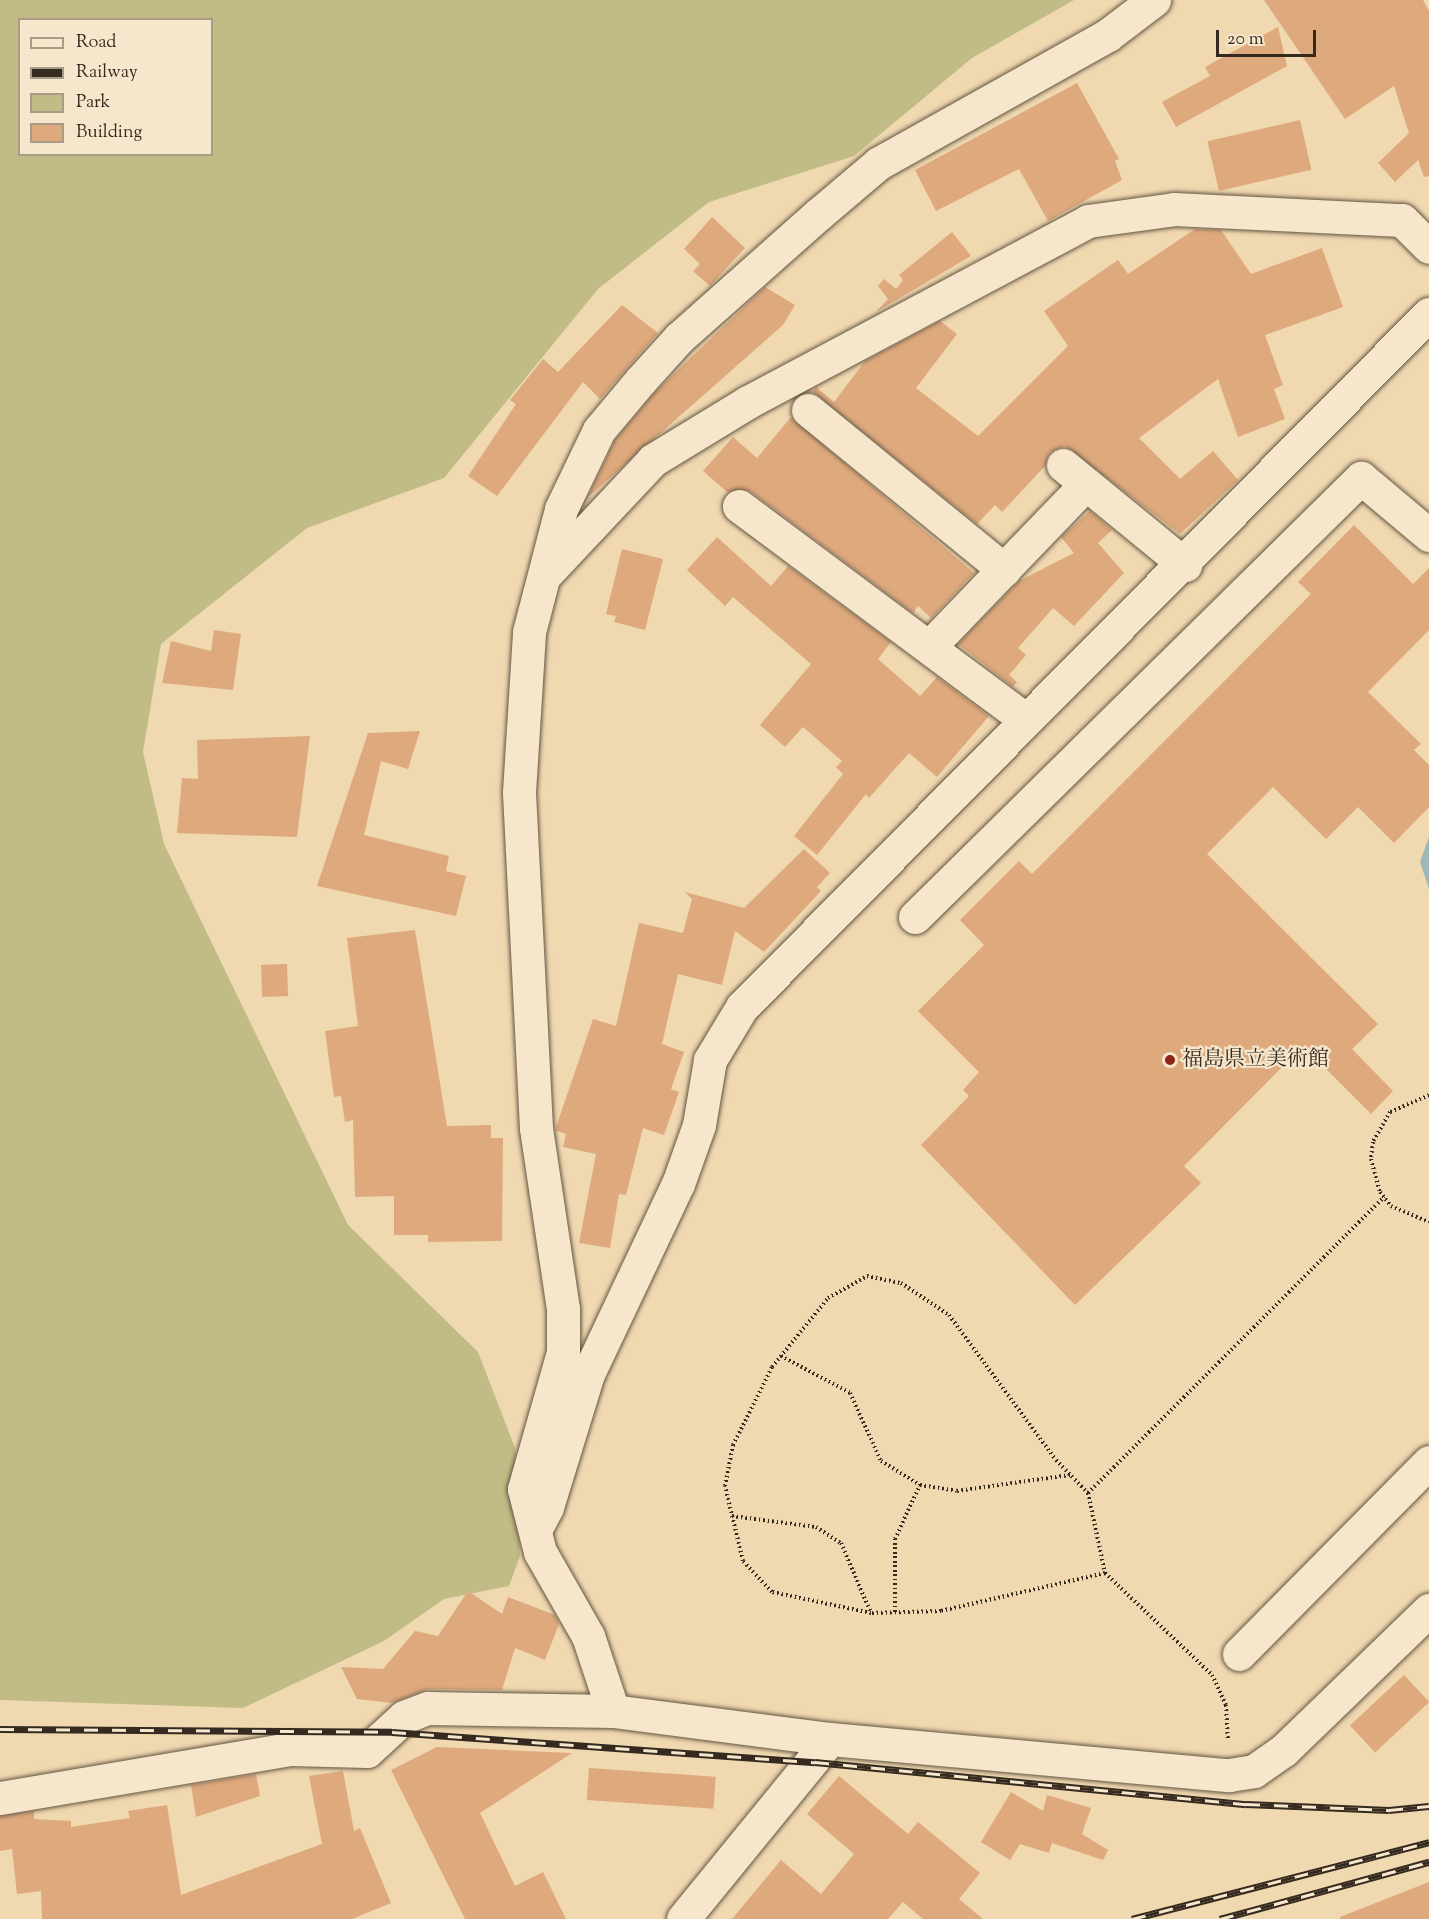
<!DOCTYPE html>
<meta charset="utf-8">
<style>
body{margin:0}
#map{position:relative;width:1429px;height:1919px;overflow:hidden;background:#f0d8b0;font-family:"Sorts Mill Goudy","Noto Serif JP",serif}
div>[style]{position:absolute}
.green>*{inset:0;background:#c1bc86}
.water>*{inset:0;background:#9fb7b7}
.building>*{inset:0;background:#dea97d;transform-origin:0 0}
.path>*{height:4px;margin-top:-2px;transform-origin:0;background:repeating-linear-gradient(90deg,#342a1f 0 1.5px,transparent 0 4.5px)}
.roads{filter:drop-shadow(0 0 2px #635643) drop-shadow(0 0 2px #635643)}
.minor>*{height:33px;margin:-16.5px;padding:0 16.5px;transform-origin:16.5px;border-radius:16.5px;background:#f5e6cc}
.rail>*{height:7px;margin-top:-3.5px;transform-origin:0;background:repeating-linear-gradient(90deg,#f5e6cc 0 14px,#342a1f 0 28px);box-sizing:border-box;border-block:2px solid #342a1f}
.dots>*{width:16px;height:16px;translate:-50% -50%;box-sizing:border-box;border:3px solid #f5e6cc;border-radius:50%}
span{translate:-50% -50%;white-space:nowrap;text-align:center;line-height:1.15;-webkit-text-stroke:4.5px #f5e6cc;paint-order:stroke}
.poi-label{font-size:21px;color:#342a1f}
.left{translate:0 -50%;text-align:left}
.legend{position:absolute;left:18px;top:18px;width:195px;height:138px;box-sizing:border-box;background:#f5e6cc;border:2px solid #a89b87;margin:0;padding:8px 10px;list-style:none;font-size:18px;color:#342a1f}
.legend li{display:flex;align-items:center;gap:12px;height:30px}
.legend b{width:30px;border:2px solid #a89b87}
.scale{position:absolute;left:1216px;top:30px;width:100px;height:27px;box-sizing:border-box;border:3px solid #342a1f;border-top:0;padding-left:8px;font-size:18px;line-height:21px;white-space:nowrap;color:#342a1f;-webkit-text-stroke:4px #f5e6cc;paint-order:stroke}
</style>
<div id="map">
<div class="green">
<div style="clip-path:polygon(evenodd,0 0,1074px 0,972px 58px,854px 156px,709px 202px,598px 289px,444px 478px,307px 528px,161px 644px,143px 752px,164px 844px,348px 1225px,478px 1352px,515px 1448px,520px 1556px,509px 1586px,444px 1599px,384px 1641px,243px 1708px,0 1700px,0 0,20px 20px,212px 20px,212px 154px,20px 154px,20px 20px)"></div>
</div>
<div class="water">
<div style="clip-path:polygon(1429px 837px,1429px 889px,1420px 862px)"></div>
</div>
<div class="building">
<div style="clip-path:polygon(1264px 0,1423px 0,1429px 11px,1429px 176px,1424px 177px,1418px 160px,1395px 182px,1378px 163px,1409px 133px,1394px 86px,1345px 119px)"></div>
<div style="clip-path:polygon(1278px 27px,1287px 66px,1176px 127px,1162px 102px,1210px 76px,1205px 67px)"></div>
<div style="clip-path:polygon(1077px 83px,1119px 159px,1115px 161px,1122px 180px,1048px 221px,1019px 169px,936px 211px,915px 170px)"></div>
<div style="left:1300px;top:120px;width:51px;height:95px;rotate:77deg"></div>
<div style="clip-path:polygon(712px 217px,745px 248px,710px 286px,693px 271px,700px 264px,684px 249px)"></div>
<div style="clip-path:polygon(1195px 229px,1221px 230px,1251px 274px,1322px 248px,1343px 307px,1265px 335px,1283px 385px,1274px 389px,1285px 419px,1238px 437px,1218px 379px,1139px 438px,1180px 479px,1213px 451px,1238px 480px,1180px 534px,1065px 446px,1049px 453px,1045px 466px,1002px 512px,995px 505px,977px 524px,812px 392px,816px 387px,834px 402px,865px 361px,940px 321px,957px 334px,916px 388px,978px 436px,1068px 346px,1044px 311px,1118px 260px,1128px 274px)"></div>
<div style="clip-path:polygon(952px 232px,971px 256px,876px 312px,888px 299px,878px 286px,884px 279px,896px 289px,903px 280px,899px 275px)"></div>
<div style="clip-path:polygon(765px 287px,795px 305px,783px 325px,588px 497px,615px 440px,655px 392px)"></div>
<div style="clip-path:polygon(622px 305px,658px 333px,600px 399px,583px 382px,497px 496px,468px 476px,516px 404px,510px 400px,543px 359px,558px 372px)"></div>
<div style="clip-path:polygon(791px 417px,974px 573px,931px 618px,918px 606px,913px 613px,750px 491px,727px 492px,703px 471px,733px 437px,757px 458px)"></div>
<div style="clip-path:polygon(1090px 511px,1112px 530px,1098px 543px,1124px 573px,1074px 626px,1053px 608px,1018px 648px,1026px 655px,1009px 675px,1017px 682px,1013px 687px,958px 644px,1019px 581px,1074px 553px,1061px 537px)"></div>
<div style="clip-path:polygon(1354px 525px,1413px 584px,1429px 568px,1429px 630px,1368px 692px,1421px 744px,1414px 750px,1429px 765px,1429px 807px,1394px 843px,1358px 807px,1326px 839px,1273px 787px,1207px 854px,1378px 1024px,1352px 1049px,1393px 1091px,1371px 1114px,1303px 1046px,1184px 1166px,1201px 1183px,1075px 1305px,921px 1145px,969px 1096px,963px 1090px,979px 1072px,918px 1011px,984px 945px,960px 920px,1019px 861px,1032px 874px,1311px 594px,1298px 582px)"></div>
<div style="clip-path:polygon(717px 537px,771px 586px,788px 566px,891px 642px,878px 659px,920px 696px,937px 677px,989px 716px,937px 777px,909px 753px,869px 798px,866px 794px,817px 855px,794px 836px,843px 774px,836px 767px,842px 761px,803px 727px,785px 747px,760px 725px,811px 664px,733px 597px,725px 606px,687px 570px)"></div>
<div style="clip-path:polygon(622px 549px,663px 559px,645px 630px,614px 622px,616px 616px,606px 614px)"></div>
<div style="clip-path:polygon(214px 630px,241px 634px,233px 690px,162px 683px,171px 641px,211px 651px)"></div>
<div style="clip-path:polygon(420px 731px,408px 769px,381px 761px,364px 835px,449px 856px,446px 871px,466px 876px,456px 916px,317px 886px,368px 733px)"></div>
<div style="clip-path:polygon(310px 736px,297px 837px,177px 833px,182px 778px,198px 779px,197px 740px)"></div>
<div style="clip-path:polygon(804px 849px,830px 873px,817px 887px,821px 891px,764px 952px,735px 931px,722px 985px,678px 974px,662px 1044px,684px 1052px,671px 1089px,679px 1092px,664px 1135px,643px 1128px,626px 1195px,619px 1194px,610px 1248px,579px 1243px,596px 1154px,563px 1147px,566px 1134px,555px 1130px,593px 1019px,616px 1026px,639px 923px,683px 933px,692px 899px,685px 892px,744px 908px)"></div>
<div style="clip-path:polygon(415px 930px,447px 1126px,491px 1125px,491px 1138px,503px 1138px,502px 1241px,428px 1242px,428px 1235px,394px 1235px,394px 1196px,355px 1197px,353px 1120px,345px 1122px,341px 1096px,334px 1097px,325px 1031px,358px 1026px,347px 938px)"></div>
<div style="left:287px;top:964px;width:32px;height:26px;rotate:88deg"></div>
<div style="clip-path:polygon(468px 1591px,502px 1614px,508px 1597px,555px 1615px,559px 1624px,545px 1660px,515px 1648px,502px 1690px,428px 1689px,392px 1703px,357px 1699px,341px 1667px,383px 1669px,415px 1631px,438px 1636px)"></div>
<div style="left:1404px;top:1675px;width:37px;height:74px;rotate:47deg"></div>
<div style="clip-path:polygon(437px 1747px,572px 1753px,480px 1813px,515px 1886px,543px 1872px,566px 1919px,465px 1919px,391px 1770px)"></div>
<div style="left:589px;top:1768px;width:127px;height:32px;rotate:4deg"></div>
<div style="clip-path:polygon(343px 1771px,354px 1831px,360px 1828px,391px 1903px,352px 1919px,42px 1919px,41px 1891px,17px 1894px,12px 1849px,0 1851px,0 1816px,34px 1811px,34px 1819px,71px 1821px,71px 1827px,130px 1818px,128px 1811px,167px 1805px,181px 1895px,322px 1844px,309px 1776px)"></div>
<div style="clip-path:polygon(256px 1774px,260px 1796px,196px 1817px,191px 1785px)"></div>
<div style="clip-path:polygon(839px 1776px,908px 1834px,918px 1822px,980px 1873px,959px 1899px,983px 1919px,923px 1919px,903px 1902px,888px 1919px,732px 1919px,781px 1860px,821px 1894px,854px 1854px,807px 1814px)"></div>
<div style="clip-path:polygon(1011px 1792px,1043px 1811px,1047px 1795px,1091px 1808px,1082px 1834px,1108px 1850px,1103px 1860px,1052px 1843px,1049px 1853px,1020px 1844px,1010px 1860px,981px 1842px)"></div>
<div style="clip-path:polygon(1429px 1882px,1429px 1919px,1340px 1919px,1340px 1917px)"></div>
</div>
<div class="path">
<div style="left:1429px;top:1095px;width:43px;rotate:156.4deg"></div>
<div style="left:1390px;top:1112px;width:34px;rotate:120deg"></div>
<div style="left:1373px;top:1142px;width:17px;rotate:97deg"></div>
<div style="left:1371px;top:1159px;width:34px;rotate:75deg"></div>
<div style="left:1380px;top:1192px;width:18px;rotate:52deg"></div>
<div style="left:1391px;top:1206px;width:41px;rotate:22.8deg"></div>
<div style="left:781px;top:1356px;width:78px;rotate:28.2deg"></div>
<div style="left:850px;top:1393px;width:75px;rotate:65.5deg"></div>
<div style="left:881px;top:1461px;width:46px;rotate:31.6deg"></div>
<div style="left:920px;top:1485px;width:37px;rotate:9deg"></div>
<div style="left:957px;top:1491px;width:114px;rotate:-8.1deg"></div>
<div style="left:1088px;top:1493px;width:419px;rotate:-45deg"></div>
<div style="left:732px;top:1516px;width:85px;rotate:7.5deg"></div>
<div style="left:816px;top:1527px;width:30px;rotate:33deg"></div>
<div style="left:841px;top:1543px;width:76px;rotate:66.8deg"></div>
<div style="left:1105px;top:1573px;width:168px;rotate:167deg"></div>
<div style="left:941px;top:1611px;width:70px;rotate:178.4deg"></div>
<div style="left:871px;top:1613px;width:101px;rotate:-168deg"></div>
<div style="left:772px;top:1592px;width:42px;rotate:-133.1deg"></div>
<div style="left:743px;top:1561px;width:77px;rotate:-103.5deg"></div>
<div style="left:725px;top:1486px;width:42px;rotate:-79deg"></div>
<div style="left:733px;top:1445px;width:87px;rotate:-63.4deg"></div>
<div style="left:772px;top:1367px;width:89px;rotate:-50.9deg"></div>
<div style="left:828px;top:1298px;width:45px;rotate:-29.4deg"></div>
<div style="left:867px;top:1276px;width:35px;rotate:12deg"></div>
<div style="left:901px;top:1283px;width:58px;rotate:33.7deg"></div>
<div style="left:949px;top:1315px;width:180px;rotate:53.6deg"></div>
<div style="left:1056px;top:1460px;width:46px;rotate:45.9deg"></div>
<div style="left:1088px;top:1493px;width:82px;rotate:78deg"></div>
<div style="left:1105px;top:1573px;width:148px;rotate:43.6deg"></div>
<div style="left:1212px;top:1675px;width:33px;rotate:65deg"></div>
<div style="left:1226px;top:1705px;width:36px;rotate:87deg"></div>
<div style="left:895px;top:1612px;width:73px;rotate:-90deg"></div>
<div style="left:895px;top:1539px;width:60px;rotate:-65.2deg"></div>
</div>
<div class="roads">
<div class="minor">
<div style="left:808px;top:410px;width:253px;rotate:39.2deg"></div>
<div style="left:1063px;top:465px;width:158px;rotate:39.3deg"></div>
<div style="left:739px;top:506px;width:357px;rotate:36.7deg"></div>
<div style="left:546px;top:574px;width:156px;rotate:-46.8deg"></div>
<div style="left:653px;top:460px;width:111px;rotate:-31.4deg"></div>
<div style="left:748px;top:402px;width:385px;rotate:-28deg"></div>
<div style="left:1088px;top:221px;width:87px;rotate:-7.9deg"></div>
<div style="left:1174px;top:209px;width:228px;rotate:2.8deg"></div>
<div style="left:1402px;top:220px;width:38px;rotate:45deg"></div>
<div style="left:929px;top:647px;width:226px;rotate:-46.1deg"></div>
<div style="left:915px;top:917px;width:626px;rotate:-44.55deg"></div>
<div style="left:1361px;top:478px;width:89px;rotate:40deg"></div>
<div style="left:535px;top:1530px;width:26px;rotate:-62deg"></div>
<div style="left:547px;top:1507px;width:139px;rotate:-72.9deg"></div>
<div style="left:588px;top:1374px;width:210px;rotate:-64.7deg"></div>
<div style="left:678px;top:1184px;width:63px;rotate:-70.4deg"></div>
<div style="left:699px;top:1125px;width:66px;rotate:-80.4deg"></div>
<div style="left:710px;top:1060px;width:62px;rotate:-58.9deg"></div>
<div style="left:742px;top:1007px;width:976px;rotate:-45.25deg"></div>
<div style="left:1239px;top:1654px;width:270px;rotate:-45.3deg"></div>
<div style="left:613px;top:1711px;width:79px;rotate:-108.4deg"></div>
<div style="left:588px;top:1636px;width:97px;rotate:-119.7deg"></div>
<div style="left:540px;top:1552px;width:65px;rotate:-104.3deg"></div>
<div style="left:524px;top:1489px;width:142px;rotate:-74.1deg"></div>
<div style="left:563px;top:1352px;width:43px;rotate:-90deg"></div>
<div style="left:563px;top:1309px;width:183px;rotate:-98.5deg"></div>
<div style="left:536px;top:1128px;width:336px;rotate:-92.9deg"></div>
<div style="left:519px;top:792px;width:160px;rotate:-86.4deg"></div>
<div style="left:529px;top:632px;width:127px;rotate:-75.4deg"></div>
<div style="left:561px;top:509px;width:88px;rotate:-64.3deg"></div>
<div style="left:599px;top:430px;width:65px;rotate:-50deg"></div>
<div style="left:641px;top:380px;width:57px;rotate:-47.9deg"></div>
<div style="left:679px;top:338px;width:188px;rotate:-41.6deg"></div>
<div style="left:820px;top:213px;width:77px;rotate:-40.3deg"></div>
<div style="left:879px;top:163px;width:262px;rotate:-29.2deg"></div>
<div style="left:1108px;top:35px;width:58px;rotate:-37.3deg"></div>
<div style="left:0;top:1798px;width:293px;rotate:-9.6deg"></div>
<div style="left:289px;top:1749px;width:78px;rotate:1.5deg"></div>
<div style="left:367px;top:1751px;width:50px;rotate:-42.6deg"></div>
<div style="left:404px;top:1717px;width:26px;rotate:-21deg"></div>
<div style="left:428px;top:1708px;width:185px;rotate:0.9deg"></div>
<div style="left:613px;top:1711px;width:219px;rotate:7.4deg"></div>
<div style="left:830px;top:1739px;width:401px;rotate:5.2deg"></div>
<div style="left:1229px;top:1775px;width:25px;rotate:-9deg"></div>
<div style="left:1254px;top:1771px;width:37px;rotate:-35deg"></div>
<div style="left:1284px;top:1750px;width:202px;rotate:-44deg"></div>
<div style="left:683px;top:1919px;width:232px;rotate:-50.8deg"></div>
</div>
</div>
<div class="rail">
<div style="left:0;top:1729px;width:392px;rotate:0.4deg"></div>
<div style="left:392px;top:1732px;width:424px;rotate:4.1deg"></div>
<div style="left:815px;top:1762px;width:433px;rotate:5.6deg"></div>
<div style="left:1246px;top:1804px;width:143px;rotate:2.4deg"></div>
<div style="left:1389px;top:1810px;width:40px;rotate:-5.7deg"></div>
<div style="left:1132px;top:1919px;width:307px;rotate:-14.5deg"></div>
<div style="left:1220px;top:1919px;width:217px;rotate:-15.3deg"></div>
</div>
<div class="dots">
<div style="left:1170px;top:1060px;background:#8f2418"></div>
</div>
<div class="poi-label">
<span class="left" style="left:1182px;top:1060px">福島県立美術館</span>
</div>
<ul class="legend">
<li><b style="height:8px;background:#f5e6cc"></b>Road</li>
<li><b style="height:8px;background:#342a1f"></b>Railway</li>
<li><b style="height:16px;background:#c1bc86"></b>Park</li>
<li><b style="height:16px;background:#dea97d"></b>Building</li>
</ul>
<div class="scale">20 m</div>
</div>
